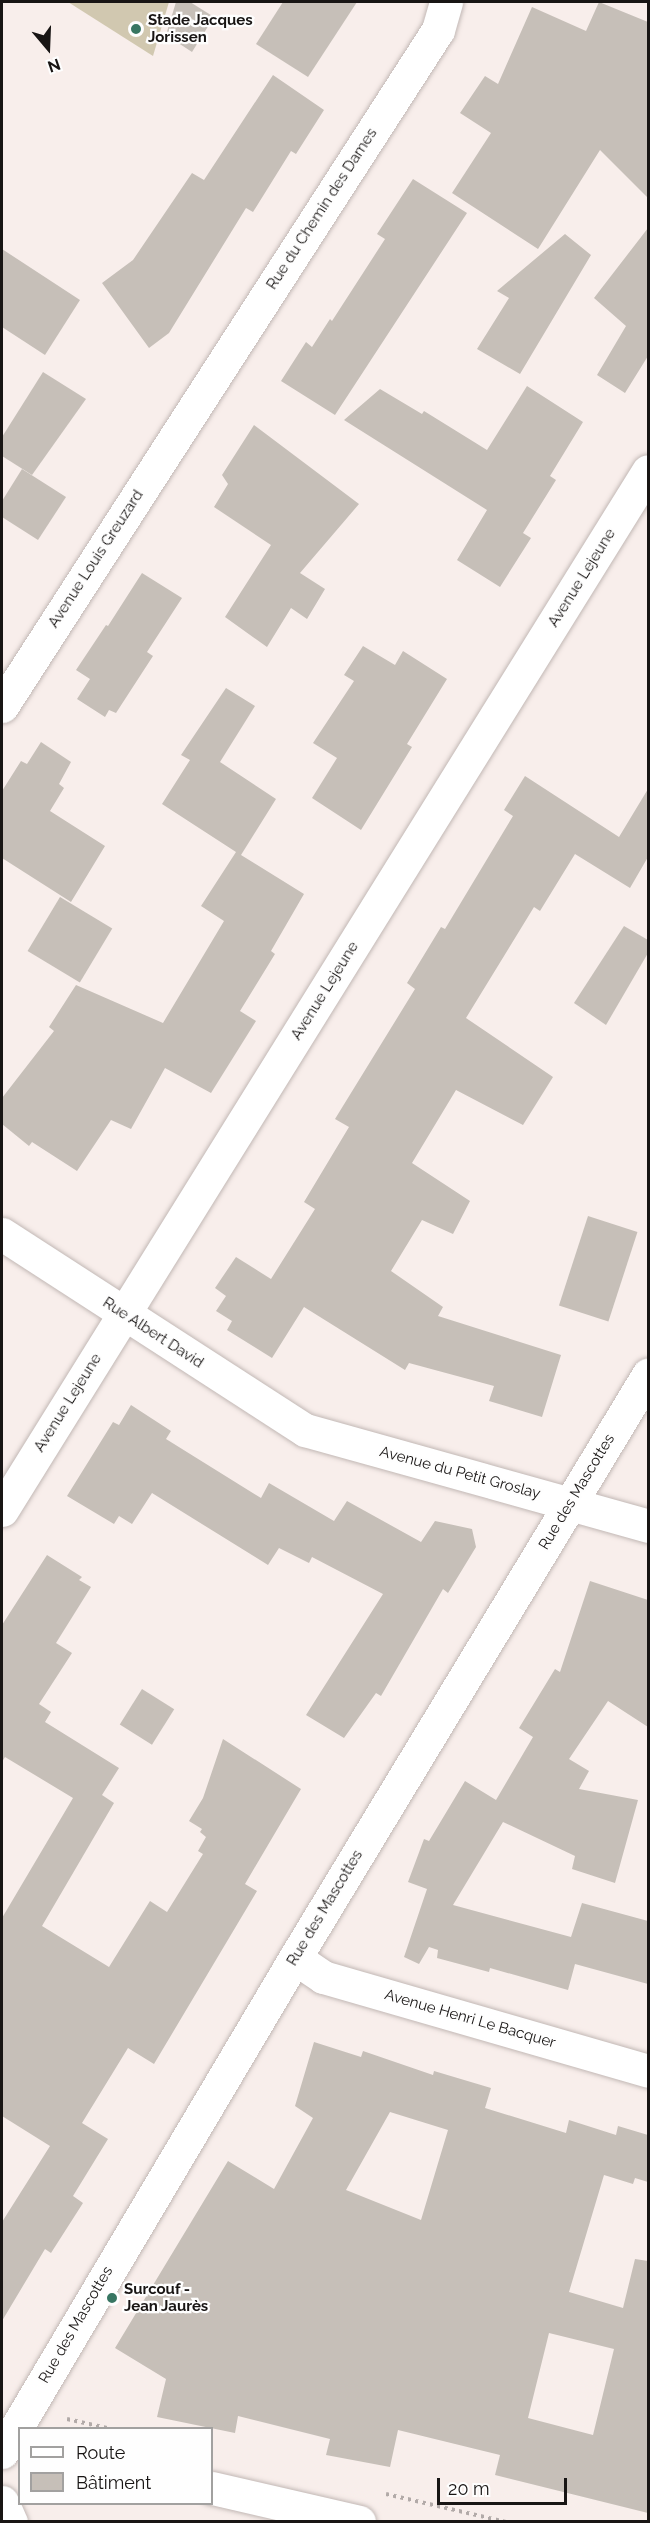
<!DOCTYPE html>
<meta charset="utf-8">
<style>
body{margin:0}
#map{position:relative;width:650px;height:2523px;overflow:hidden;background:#f8eeeb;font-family:Raleway,sans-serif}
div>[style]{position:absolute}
.green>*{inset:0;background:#d1c8b0}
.building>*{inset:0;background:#c6bfb8;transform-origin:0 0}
.path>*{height:4px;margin-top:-2px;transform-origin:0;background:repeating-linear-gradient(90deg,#b2aaa8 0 3px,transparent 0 7.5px)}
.roads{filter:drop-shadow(0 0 2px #c2b8b5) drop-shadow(0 0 2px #c2b8b5)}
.street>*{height:33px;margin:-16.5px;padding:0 16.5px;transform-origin:16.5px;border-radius:16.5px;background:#fff}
.dots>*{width:16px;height:16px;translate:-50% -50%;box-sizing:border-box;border:3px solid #fefefe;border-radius:50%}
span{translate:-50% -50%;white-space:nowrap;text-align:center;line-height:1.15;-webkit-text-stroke:4.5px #fefefe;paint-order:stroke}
.poi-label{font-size:15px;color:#181514;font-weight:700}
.left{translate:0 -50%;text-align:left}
.street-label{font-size:15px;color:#181514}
.frame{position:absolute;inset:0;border:3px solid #181514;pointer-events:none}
.legend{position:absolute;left:18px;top:2427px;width:195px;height:78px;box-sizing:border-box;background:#fefefe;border:2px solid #a2a1a0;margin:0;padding:8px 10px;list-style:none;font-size:18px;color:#181514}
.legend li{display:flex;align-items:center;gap:12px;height:30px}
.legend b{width:30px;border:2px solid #a2a1a0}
.north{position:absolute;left:18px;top:18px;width:60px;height:60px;-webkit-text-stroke:4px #fefefe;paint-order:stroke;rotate:161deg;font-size:16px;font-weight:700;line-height:24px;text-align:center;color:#181514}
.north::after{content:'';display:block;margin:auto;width:21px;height:27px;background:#181514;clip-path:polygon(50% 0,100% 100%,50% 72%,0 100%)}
.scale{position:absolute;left:437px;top:2478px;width:130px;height:27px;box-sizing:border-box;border:3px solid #181514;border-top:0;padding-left:8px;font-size:18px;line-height:21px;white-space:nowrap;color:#181514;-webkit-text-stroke:4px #fefefe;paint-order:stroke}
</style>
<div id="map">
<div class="green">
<div style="clip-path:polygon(68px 2px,169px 2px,153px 56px)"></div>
</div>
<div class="building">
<div style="clip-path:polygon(176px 2px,190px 2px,214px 17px,192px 52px,166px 35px)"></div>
<div style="clip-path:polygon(283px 2px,357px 2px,308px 77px,256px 44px)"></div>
<div style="clip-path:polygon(599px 2px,648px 22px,648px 198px,600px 150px,538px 249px,452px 193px,491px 133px,460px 113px,485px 76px,498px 84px,532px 7px,586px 31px)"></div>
<div style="clip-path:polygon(273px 75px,324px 110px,296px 154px,291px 151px,253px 212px,246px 208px,169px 333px,149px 348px,102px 283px,133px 260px,192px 173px,204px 180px)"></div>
<div style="clip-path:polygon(413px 179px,467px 213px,335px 415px,281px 381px,306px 342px,312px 347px,330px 319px,332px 321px,385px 239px,377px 234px)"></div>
<div style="clip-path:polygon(648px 228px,648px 356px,625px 393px,597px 375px,626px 326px,594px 298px)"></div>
<div style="clip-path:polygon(565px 234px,591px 255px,520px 374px,477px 349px,509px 298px,497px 291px)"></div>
<div style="clip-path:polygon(2px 249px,80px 300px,45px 355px,2px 327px)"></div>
<div style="clip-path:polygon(43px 372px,86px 399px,32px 475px,2px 456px,2px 437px)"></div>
<div style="clip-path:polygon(527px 386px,583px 422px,550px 476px,556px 480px,523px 533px,531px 538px,500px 587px,457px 560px,487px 510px,344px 420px,380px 389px,422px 414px,424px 411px,487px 450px)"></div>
<div style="clip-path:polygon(254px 425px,359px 504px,300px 573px,325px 589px,307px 619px,291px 608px,267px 647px,225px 617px,271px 545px,214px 507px,228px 484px,222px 475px)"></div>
<div style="clip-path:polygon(22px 469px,66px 497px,38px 540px,2px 517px,2px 501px)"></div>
<div style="clip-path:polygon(142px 573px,182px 598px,147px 652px,153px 656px,116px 713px,109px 710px,105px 717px,77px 699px,90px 679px,76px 670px,106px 625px,108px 626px)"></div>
<div style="clip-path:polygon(363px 646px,395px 665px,403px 651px,447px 679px,407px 744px,412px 747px,361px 830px,312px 798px,337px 758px,313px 743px,354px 681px,344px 675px)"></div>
<div style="clip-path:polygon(226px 688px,255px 706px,220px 762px,276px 799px,241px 855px,304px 894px,271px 951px,275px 954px,240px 1011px,256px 1021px,211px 1093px,165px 1068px,131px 1129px,111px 1120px,77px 1171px,32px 1142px,29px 1146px,2px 1124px,2px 1098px,54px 1031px,49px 1027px,76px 985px,163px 1023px,224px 921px,201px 906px,236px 852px,162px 804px,190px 760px,181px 755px)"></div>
<div style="clip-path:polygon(41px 742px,71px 762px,59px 784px,64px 788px,50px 811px,105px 846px,71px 902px,2px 858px,2px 791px,21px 761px,27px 764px)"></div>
<div style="clip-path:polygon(525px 776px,619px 837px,648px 789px,648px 857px,630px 888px,575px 854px,540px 911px,534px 907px,466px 1018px,553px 1077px,523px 1125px,456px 1090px,412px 1163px,470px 1201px,453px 1234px,422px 1220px,391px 1271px,443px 1307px,438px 1316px,561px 1355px,542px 1417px,489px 1401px,494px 1386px,409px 1363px,405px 1370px,304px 1307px,272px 1358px,227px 1330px,232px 1321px,216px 1311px,226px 1296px,215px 1288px,236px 1257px,271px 1279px,315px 1209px,304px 1202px,349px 1127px,335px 1119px,415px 989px,407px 983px,441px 927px,445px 929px,513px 816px,504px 810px)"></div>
<div style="left:60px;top:897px;width:61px;height:63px;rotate:31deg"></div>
<div style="clip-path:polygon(624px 926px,648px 940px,648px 953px,606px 1025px,574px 1003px)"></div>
<div style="left:588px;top:1216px;width:52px;height:94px;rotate:18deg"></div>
<div style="clip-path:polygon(131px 1405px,171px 1431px,166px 1439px,261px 1498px,269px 1483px,334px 1521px,347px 1501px,421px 1542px,435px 1521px,472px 1529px,476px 1547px,448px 1593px,443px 1589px,381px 1696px,376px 1693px,344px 1738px,306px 1715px,383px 1594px,312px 1557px,309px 1563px,279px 1548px,268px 1565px,152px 1493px,132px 1524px,119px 1516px,114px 1524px,67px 1496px,113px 1422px,119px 1425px)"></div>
<div style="clip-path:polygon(47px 1555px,82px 1577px,79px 1580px,91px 1587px,56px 1643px,72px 1653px,39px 1704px,51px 1712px,45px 1722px,119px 1768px,102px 1795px,114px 1803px,42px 1926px,109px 1967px,150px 1901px,167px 1912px,203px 1854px,198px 1851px,206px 1837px,200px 1832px,202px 1829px,189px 1821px,203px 1798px,223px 1739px,301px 1789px,245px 1884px,257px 1891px,154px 2064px,128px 2048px,82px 2123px,108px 2139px,73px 2196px,83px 2203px,51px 2253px,45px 2249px,2px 2321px,2px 2222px,50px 2146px,2px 2116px,2px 1918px,73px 1798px,5px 1757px,2px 1762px,2px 1625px)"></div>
<div style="clip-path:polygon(590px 1581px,648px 1600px,648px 1727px,608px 1701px,569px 1759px,589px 1771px,579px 1789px,638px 1800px,615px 1883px,572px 1869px,575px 1856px,503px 1822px,453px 1905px,571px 1937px,582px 1903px,648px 1921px,648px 1984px,575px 1964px,568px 1990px,490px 1968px,489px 1972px,437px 1958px,438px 1950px,429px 1947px,419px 1964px,404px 1957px,427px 1889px,408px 1882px,424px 1839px,429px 1841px,465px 1781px,496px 1800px,533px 1737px,519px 1728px,555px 1669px,560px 1672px)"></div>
<div style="left:142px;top:1689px;width:38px;height:42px;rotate:32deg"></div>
<div style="clip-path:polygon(evenodd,314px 2042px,361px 2057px,363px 2051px,433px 2075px,434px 2071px,491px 2088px,485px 2108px,566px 2133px,569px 2120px,616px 2135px,618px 2126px,648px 2135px,648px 2182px,635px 2178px,633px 2184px,604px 2175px,569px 2292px,623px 2308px,635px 2259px,648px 2261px,648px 2513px,495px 2475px,500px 2455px,398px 2430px,390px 2467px,326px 2455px,330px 2439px,238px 2416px,235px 2433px,157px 2417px,166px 2379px,115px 2348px,228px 2161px,274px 2189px,313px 2118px,295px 2106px,314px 2042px,390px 2112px,448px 2130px,421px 2220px,346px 2190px,390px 2112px,314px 2042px,549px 2333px,614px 2349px,593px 2435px,528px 2418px,549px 2333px)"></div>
</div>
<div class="path">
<div style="left:67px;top:2419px;width:41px;rotate:12.7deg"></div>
<div style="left:386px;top:2494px;width:123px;rotate:13.1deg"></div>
</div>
<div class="roads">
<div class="street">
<div style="left:2px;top:706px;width:804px;rotate:-57.18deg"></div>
<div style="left:438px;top:30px;width:29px;rotate:-74deg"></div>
<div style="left:2px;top:1234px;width:361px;rotate:32.9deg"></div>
<div style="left:305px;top:1430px;width:356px;rotate:15.6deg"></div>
<div style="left:2px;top:1510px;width:1223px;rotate:-58.13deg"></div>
<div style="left:295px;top:1958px;width:34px;rotate:34deg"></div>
<div style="left:323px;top:1977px;width:338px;rotate:16.1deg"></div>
<div style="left:2px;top:2452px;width:574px;rotate:-59.33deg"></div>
<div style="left:295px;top:1958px;width:682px;rotate:-58.81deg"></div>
<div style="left:212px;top:2488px;width:151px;rotate:13deg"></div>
<div style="left:2px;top:2502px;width:22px;rotate:66deg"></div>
</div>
</div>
<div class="dots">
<div style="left:136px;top:29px;background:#387662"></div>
<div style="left:112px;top:2298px;background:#387662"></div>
</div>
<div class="poi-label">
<span class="left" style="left:148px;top:29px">Stade Jacques<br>Jorissen</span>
<span class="left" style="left:124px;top:2298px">Surcouf -<br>Jean Jaurès</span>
</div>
<div class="street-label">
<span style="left:322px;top:209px;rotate:-57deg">Rue du Chemin des Dames</span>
<span style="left:96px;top:559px;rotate:-57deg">Avenue Louis Greuzard</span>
<span style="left:582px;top:578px;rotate:-58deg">Avenue Lejeune</span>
<span style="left:325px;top:991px;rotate:-58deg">Avenue Lejeune</span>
<span style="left:153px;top:1333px;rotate:33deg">Rue Albert David</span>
<span style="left:68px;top:1403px;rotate:-58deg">Avenue Lejeune</span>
<span style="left:460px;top:1473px;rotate:15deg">Avenue du Petit Groslay</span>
<span style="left:577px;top:1492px;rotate:-59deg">Rue des Mascottes</span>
<span style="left:325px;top:1908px;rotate:-59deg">Rue des Mascottes</span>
<span style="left:470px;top:2019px;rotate:16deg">Avenue Henri Le Bacquer</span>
<span style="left:76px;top:2325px;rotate:-60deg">Rue des Mascottes</span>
</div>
<div class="frame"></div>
<ul class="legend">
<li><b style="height:8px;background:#fff"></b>Route</li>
<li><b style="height:16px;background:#c6bfb8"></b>Bâtiment</li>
</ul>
<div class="north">N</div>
<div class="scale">20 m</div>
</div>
